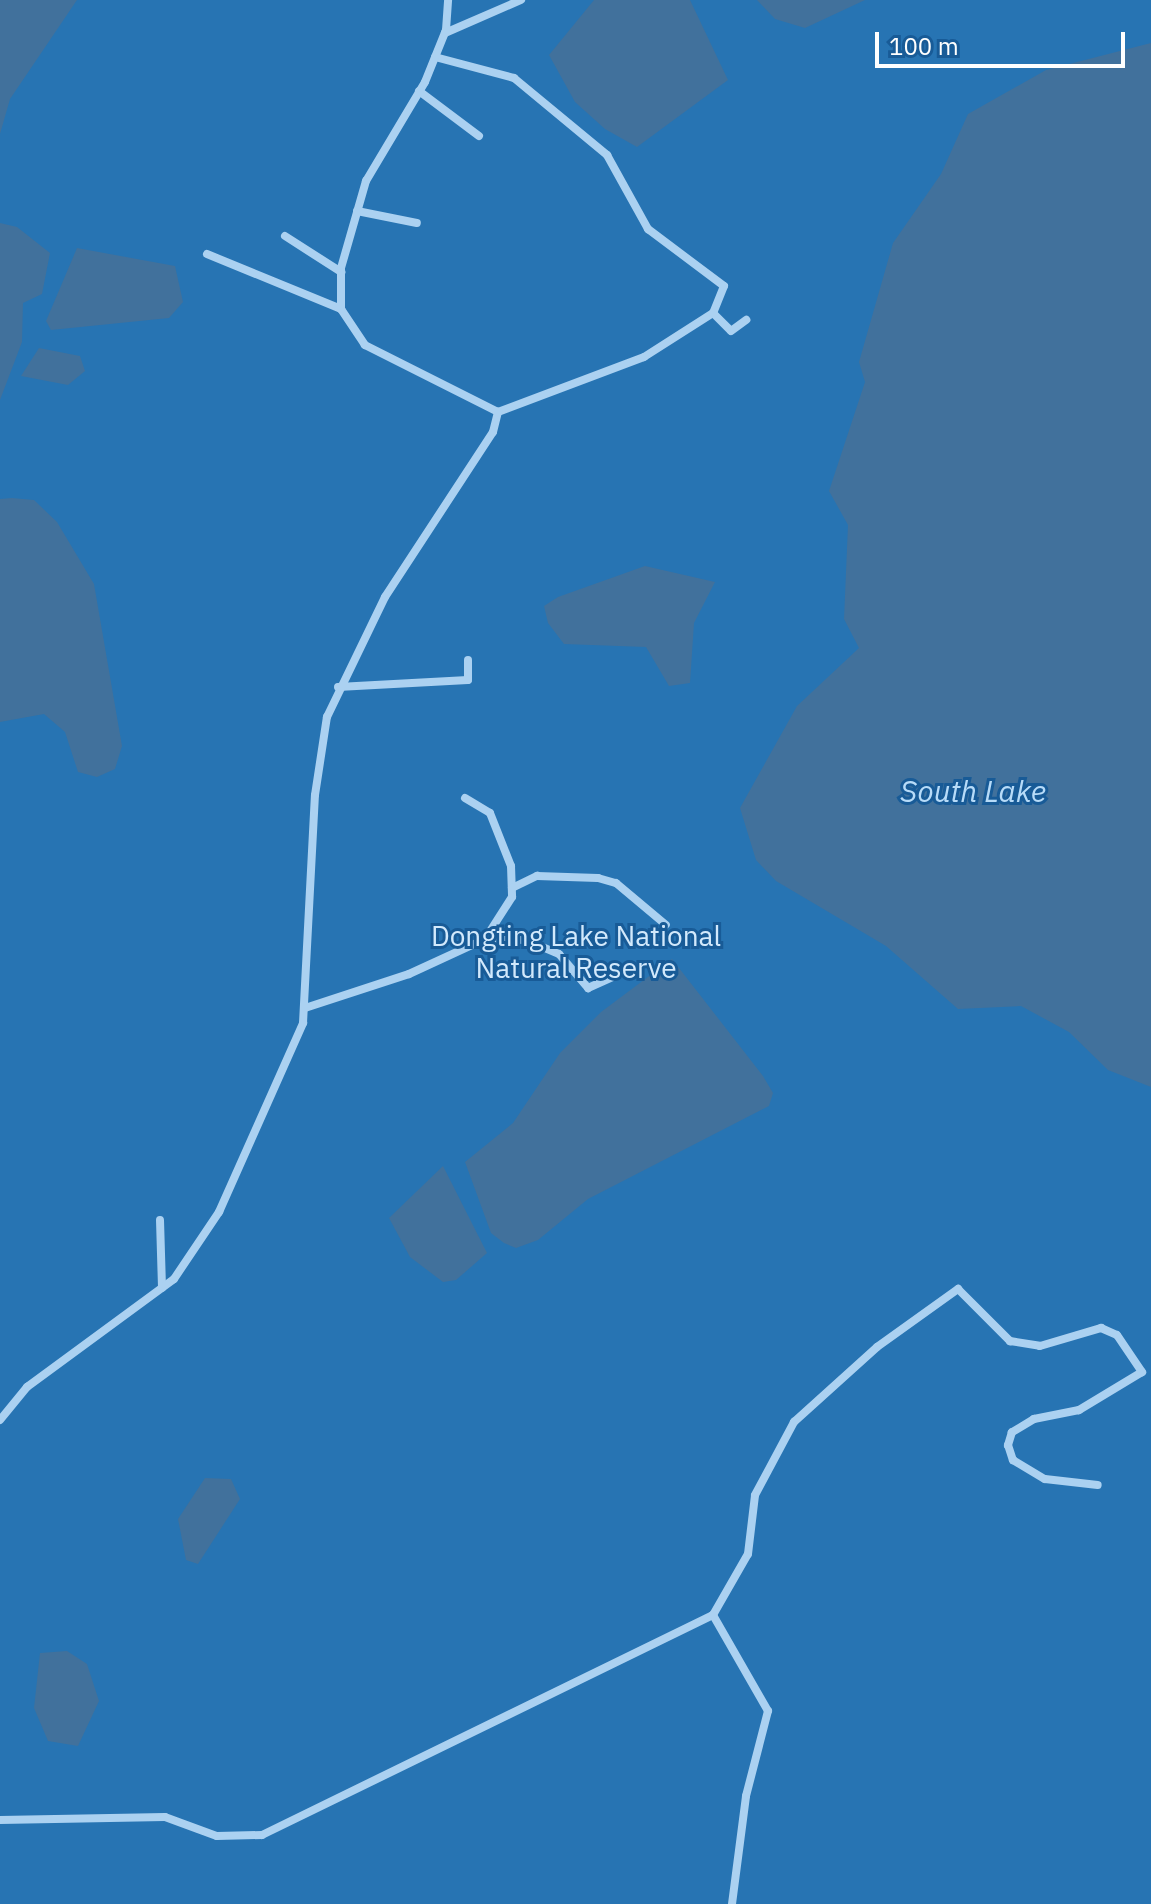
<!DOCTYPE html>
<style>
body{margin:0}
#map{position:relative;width:1151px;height:1904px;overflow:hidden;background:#185b97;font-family:"IBM Plex Sans",sans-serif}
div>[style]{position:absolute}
.green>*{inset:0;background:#2774b3;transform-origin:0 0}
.water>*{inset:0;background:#41719c}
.street>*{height:8px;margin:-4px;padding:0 4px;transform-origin:4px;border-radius:4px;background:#abd1f1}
span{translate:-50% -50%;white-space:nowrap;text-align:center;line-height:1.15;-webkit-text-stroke:6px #185b97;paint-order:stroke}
.park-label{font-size:28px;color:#d2e9fc}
.water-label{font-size:30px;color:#b7dbf8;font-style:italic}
.scale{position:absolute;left:875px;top:32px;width:250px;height:36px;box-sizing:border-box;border:4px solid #fff;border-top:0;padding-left:10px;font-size:24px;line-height:28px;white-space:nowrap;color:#fff;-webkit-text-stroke:6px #185b97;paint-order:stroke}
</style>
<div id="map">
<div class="green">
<div style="left:0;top:0;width:1151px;height:1904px"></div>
</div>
<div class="water">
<div style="clip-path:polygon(0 0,77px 0,10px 99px,0 134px)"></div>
<div style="clip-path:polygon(594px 0,690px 0,728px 80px,637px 147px,605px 129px,575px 102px,549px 55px)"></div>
<div style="clip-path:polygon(757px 0,865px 0,805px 28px,775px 19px)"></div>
<div style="clip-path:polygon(1151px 43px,1151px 1087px,1108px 1070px,1069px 1032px,1021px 1006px,958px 1009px,886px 946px,776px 881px,756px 860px,740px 808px,797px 706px,859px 648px,844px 619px,848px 525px,829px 491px,865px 382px,859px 362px,893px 243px,941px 174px,968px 114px,1046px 70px)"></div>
<div style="clip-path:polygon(0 223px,17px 227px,50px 253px,42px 294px,23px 303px,22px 342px,0 400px)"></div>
<div style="clip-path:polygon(77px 248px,175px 266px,183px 302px,169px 318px,51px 330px,46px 321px)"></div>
<div style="clip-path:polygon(39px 348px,80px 356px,85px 371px,68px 385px,21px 376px)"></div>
<div style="clip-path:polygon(12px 498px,34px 500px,57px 522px,94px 584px,122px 746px,115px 769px,97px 777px,78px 772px,65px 732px,44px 714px,0 722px,0 499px)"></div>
<div style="clip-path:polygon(645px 566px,715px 582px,694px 623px,690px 683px,669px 686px,646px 647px,564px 644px,548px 623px,544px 606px,558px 597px)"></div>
<div style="clip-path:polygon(672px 959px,763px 1076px,773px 1093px,769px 1106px,588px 1199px,538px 1240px,516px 1248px,504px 1243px,491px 1233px,465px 1162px,513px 1123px,560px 1053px,601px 1012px)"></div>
<div style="clip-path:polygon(443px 1166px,487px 1253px,456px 1280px,443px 1282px,410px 1257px,389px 1218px)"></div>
<div style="clip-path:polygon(205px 1478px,231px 1479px,240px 1499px,198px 1564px,186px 1560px,178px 1519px)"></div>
<div style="clip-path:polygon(67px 1651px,87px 1664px,99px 1701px,78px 1746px,48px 1741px,34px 1708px,40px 1653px)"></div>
</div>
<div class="street">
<div style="left:445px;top:33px;width:83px;rotate:-23.5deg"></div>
<div style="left:435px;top:57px;width:82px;rotate:14.9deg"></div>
<div style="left:514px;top:78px;width:121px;rotate:39.6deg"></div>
<div style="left:607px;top:155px;width:85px;rotate:61deg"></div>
<div style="left:648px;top:229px;width:95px;rotate:36.9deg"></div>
<div style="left:724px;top:286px;width:29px;rotate:112deg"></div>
<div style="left:419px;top:91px;width:75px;rotate:36.9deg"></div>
<div style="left:357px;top:211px;width:61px;rotate:11.3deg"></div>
<div style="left:285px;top:236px;width:67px;rotate:32.7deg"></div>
<div style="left:207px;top:254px;width:145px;rotate:22.3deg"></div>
<div style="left:498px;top:412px;width:156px;rotate:-20.6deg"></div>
<div style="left:644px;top:357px;width:82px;rotate:-32.5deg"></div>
<div style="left:713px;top:313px;width:25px;rotate:45deg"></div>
<div style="left:731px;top:331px;width:19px;rotate:-36deg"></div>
<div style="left:338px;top:687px;width:130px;rotate:-3.1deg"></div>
<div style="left:468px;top:680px;width:20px;rotate:-90deg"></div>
<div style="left:465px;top:798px;width:29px;rotate:31deg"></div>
<div style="left:490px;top:813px;width:57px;rotate:68.4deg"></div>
<div style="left:511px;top:866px;width:31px;rotate:88deg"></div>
<div style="left:512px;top:897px;width:50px;rotate:122.7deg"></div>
<div style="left:512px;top:888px;width:28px;rotate:-26deg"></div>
<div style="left:537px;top:876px;width:61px;rotate:1.9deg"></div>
<div style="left:598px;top:878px;width:19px;rotate:16deg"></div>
<div style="left:616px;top:883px;width:65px;rotate:40deg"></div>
<div style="left:305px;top:1008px;width:109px;rotate:-18.1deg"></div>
<div style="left:409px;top:974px;width:84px;rotate:-24.7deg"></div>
<div style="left:485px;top:939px;width:41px;rotate:1.4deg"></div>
<div style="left:526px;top:940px;width:36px;rotate:23deg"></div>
<div style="left:559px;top:954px;width:45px;rotate:49.5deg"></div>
<div style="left:588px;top:988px;width:39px;rotate:-24deg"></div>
<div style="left:160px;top:1220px;width:68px;rotate:88.3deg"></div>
<div style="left:0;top:1420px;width:43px;rotate:-50.7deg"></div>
<div style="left:27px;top:1387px;width:182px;rotate:-36.3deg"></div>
<div style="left:174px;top:1279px;width:81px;rotate:-56.1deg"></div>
<div style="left:219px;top:1212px;width:207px;rotate:-66deg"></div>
<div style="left:303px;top:1023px;width:228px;rotate:-87deg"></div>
<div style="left:315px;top:795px;width:79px;rotate:-81.3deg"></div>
<div style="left:327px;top:717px;width:133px;rotate:-64.2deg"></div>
<div style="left:385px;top:597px;width:197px;rotate:-56.8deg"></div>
<div style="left:493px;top:432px;width:21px;rotate:-76deg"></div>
<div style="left:498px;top:412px;width:149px;rotate:-153.3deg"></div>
<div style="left:365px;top:345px;width:43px;rotate:-123.7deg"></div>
<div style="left:341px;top:309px;width:41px;rotate:-90deg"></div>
<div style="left:341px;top:268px;width:91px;rotate:-74deg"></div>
<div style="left:366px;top:181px;width:115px;rotate:-59.2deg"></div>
<div style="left:425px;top:82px;width:56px;rotate:-68deg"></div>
<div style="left:446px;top:30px;width:30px;rotate:-86deg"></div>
<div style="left:0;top:1820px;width:165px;rotate:-1deg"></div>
<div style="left:165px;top:1817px;width:55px;rotate:20.1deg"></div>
<div style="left:217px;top:1836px;width:45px;rotate:-1.3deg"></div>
<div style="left:262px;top:1835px;width:502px;rotate:-26deg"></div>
<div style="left:732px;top:1904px;width:109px;rotate:-82.6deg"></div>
<div style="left:746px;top:1796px;width:88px;rotate:-75.5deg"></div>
<div style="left:768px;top:1711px;width:111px;rotate:-119.8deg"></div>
<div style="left:713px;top:1615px;width:70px;rotate:-60.2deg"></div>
<div style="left:748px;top:1554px;width:59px;rotate:-83.2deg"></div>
<div style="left:755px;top:1495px;width:83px;rotate:-61.9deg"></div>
<div style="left:794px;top:1422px;width:112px;rotate:-42.1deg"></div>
<div style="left:877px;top:1347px;width:100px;rotate:-35.6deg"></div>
<div style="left:958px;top:1289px;width:74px;rotate:45deg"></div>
<div style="left:1010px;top:1341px;width:30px;rotate:9deg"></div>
<div style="left:1040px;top:1346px;width:64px;rotate:-16.4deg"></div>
<div style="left:1101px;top:1328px;width:17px;rotate:24deg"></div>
<div style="left:1117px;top:1335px;width:45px;rotate:56deg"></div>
<div style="left:1142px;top:1372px;width:74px;rotate:148.9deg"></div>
<div style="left:1079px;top:1410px;width:46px;rotate:168.7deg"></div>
<div style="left:1034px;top:1419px;width:26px;rotate:149deg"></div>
<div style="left:1012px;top:1432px;width:14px;rotate:107deg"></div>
<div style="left:1008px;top:1445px;width:16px;rotate:72deg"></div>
<div style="left:1013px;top:1460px;width:37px;rotate:31deg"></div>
<div style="left:1045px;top:1479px;width:53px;rotate:6.5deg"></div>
</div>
<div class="park-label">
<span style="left:576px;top:952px">Dongting Lake National<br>Natural Reserve</span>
</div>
<div class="water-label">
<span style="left:973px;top:791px">South Lake</span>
</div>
<div class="scale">100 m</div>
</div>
